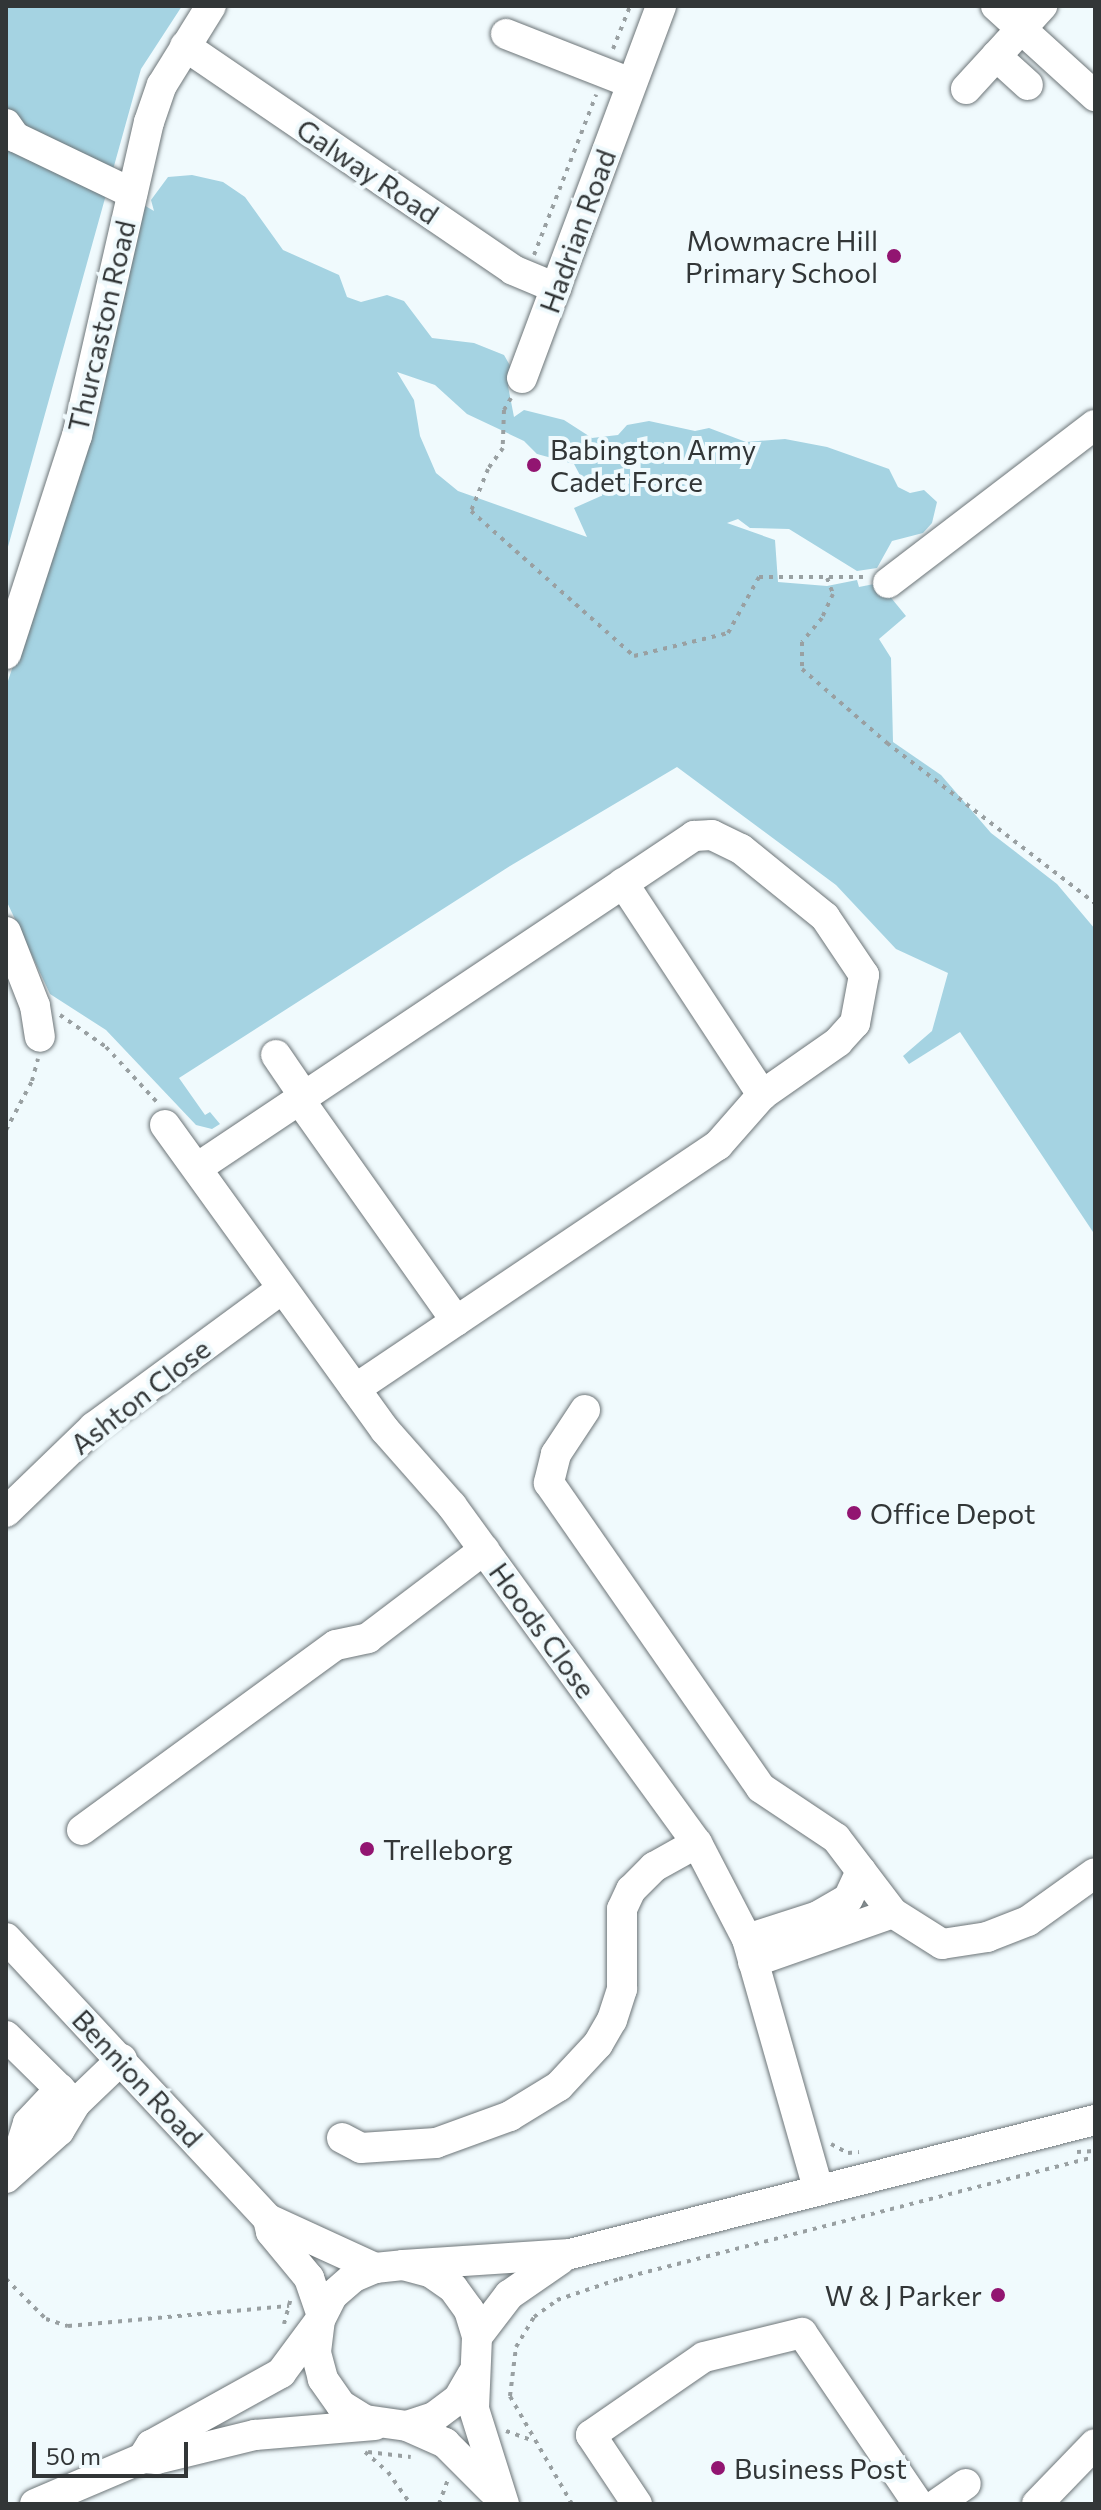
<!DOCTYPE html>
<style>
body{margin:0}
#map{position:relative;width:1101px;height:2510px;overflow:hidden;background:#f0fafd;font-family:Commissioner,sans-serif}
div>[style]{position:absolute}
.green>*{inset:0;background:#a5d3e2}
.path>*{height:4px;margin-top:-2px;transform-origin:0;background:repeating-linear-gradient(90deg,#99a0a2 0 4px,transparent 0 10px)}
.roads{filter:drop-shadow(0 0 2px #6d7578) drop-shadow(0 0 2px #6d7578)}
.minor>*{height:30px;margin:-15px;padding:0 15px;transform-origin:15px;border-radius:15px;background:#fff}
.dots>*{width:22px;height:22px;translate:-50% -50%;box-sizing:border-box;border:4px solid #f0fafd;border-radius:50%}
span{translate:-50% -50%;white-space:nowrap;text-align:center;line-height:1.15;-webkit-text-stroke:8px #f0fafd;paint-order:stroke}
.street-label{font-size:28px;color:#323637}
.poi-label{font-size:28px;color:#323637}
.right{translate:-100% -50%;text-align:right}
.left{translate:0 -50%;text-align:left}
.frame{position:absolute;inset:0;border:8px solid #323637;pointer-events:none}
.scale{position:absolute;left:32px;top:2442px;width:156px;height:36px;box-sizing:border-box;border:4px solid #323637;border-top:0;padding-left:10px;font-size:24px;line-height:28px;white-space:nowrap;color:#323637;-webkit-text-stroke:6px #f0fafd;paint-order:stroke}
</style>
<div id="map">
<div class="green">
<div style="clip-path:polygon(6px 6px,182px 6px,141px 69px,6px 554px)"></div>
<div style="clip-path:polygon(evenodd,192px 175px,223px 182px,245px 197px,283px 250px,339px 275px,347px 297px,361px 302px,387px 295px,404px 301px,432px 338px,474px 343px,504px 355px,512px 369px,508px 386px,514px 417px,524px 410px,564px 420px,592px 438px,618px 435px,627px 425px,649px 421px,695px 431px,709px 428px,746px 442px,785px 439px,827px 447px,889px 469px,898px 487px,910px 493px,924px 490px,937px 502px,932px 523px,923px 533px,892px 541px,877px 568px,857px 571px,789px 529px,750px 528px,738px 519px,727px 523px,775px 540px,778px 582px,827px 586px,857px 580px,859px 587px,879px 583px,906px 616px,879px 639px,891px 658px,893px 742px,941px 775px,991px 833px,1057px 884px,1095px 929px,1095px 1235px,960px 1032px,909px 1064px,903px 1056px,932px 1031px,948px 973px,896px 949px,836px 885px,677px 767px,510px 866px,179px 1078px,205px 1115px,210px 1112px,220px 1124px,212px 1129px,196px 1125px,106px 1030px,50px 994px,6px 900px,6px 687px,90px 433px,142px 204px,154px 211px,151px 200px,168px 177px,192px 175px,397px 372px,435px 385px,467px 414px,524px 441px,537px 454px,574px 464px,589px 492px,601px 496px,574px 508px,587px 537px,458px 491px,436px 473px,420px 436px,414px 400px,397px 372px)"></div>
</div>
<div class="path">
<div style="left:613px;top:49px;width:46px;rotate:-68.4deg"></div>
<div style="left:534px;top:255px;width:172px;rotate:-68.8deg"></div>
<div style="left:511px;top:398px;width:14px;rotate:120deg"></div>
<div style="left:504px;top:410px;width:38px;rotate:92deg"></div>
<div style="left:503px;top:448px;width:26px;rotate:126deg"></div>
<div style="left:488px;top:469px;width:45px;rotate:112deg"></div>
<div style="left:471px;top:511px;width:218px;rotate:41.7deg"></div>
<div style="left:634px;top:656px;width:97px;rotate:-13.7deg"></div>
<div style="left:728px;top:633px;width:64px;rotate:-61deg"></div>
<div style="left:759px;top:577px;width:104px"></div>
<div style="left:827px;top:578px;width:17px;rotate:69deg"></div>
<div style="left:833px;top:594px;width:26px;rotate:115deg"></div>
<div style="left:822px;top:618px;width:31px;rotate:130deg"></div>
<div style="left:802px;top:642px;width:27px;rotate:90deg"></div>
<div style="left:802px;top:669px;width:113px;rotate:41deg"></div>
<div style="left:887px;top:743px;width:262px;rotate:37.6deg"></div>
<div style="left:60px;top:1015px;width:56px;rotate:34.8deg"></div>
<div style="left:106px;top:1047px;width:75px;rotate:47.2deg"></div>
<div style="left:6px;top:1130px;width:55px;rotate:-62deg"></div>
<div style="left:32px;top:1081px;width:23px;rotate:-75deg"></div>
<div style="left:831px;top:2144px;width:19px;rotate:28deg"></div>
<div style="left:848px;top:2153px;width:11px;rotate:-5deg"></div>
<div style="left:1077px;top:2152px;width:18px;rotate:-3deg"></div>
<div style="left:6px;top:2279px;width:57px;rotate:45deg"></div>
<div style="left:46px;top:2319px;width:23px;rotate:18deg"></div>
<div style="left:68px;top:2326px;width:222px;rotate:-5.2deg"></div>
<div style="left:284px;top:2324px;width:24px;rotate:-75deg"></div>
<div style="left:506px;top:2431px;width:27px;rotate:20deg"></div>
<div style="left:365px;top:2452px;width:30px;rotate:41deg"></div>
<div style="left:388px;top:2472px;width:39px;rotate:55deg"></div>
<div style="left:368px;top:2452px;width:43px;rotate:6.6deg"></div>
<div style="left:439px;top:2504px;width:27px;rotate:-70deg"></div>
<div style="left:572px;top:2504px;width:125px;rotate:-119.9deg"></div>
<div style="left:510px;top:2396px;width:49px;rotate:-83deg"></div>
<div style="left:516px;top:2347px;width:35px;rotate:-59deg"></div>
<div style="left:534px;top:2317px;width:29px;rotate:-36deg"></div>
<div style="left:557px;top:2300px;width:65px;rotate:-18.7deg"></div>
<div style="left:619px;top:2279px;width:491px;rotate:-14.4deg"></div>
</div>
<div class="roads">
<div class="minor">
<div style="left:996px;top:6px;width:134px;rotate:42.3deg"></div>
<div style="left:506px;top:34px;width:134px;rotate:21.4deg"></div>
<div style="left:185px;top:46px;width:397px;rotate:34.3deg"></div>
<div style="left:513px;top:270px;width:47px;rotate:22.7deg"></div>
<div style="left:996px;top:56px;width:43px;rotate:42.2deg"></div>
<div style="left:966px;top:89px;width:113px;rotate:-47.5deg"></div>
<div style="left:6px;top:124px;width:16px;rotate:55deg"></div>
<div style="left:15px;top:137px;width:130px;rotate:25.6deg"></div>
<div style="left:522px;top:378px;width:397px;rotate:-69.5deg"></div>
<div style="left:888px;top:583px;width:260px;rotate:-37.4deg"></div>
<div style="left:6px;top:654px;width:229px;rotate:-72deg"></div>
<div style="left:77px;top:436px;width:322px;rotate:-77.1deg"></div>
<div style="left:149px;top:122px;width:39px;rotate:-71deg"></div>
<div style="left:162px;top:85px;width:93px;rotate:-58.2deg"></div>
<div style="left:623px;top:883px;width:254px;rotate:56.7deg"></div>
<div style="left:6px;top:932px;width:79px;rotate:68.6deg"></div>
<div style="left:35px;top:1006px;width:31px;rotate:81deg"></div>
<div style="left:276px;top:1055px;width:50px;rotate:55.7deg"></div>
<div style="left:299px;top:1099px;width:272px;rotate:54.7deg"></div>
<div style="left:165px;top:1125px;width:376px;rotate:54.2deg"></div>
<div style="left:385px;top:1430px;width:101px;rotate:48.6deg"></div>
<div style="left:452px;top:1506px;width:417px;rotate:54deg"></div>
<div style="left:697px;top:1843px;width:108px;rotate:62.5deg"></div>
<div style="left:747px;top:1939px;width:260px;rotate:74.1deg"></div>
<div style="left:197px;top:1168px;width:598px;rotate:-33.74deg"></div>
<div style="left:694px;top:836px;width:18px;rotate:-3deg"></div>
<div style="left:712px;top:835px;width:32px;rotate:26deg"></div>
<div style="left:741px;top:849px;width:108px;rotate:39deg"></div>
<div style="left:825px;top:917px;width:70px;rotate:56.1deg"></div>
<div style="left:864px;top:975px;width:49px;rotate:100.6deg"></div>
<div style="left:855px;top:1023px;width:25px;rotate:132deg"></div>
<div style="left:838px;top:1042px;width:93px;rotate:145.1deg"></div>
<div style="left:762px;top:1095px;width:67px;rotate:131.3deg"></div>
<div style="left:718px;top:1145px;width:437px;rotate:146.1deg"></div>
<div style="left:585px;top:1410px;width:53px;rotate:123.4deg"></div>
<div style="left:556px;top:1454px;width:30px;rotate:104deg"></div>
<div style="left:549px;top:1483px;width:371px;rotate:55.2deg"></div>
<div style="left:761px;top:1788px;width:90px;rotate:33.7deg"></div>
<div style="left:836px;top:1838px;width:94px;rotate:52.8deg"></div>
<div style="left:6px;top:1512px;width:122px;rotate:-44deg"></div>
<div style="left:94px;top:1427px;width:233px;rotate:-36.3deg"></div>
<div style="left:82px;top:1830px;width:314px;rotate:-36.1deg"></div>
<div style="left:336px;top:1645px;width:33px;rotate:-12deg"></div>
<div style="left:368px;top:1638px;width:146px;rotate:-37.2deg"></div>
<div style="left:6px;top:1938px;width:384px;rotate:47deg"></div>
<div style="left:268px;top:2219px;width:13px;rotate:77deg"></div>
<div style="left:271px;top:2232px;width:60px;rotate:50.4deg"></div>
<div style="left:309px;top:2278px;width:39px;rotate:71deg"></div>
<div style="left:747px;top:1939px;width:75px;rotate:-17.9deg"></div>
<div style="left:818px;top:1916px;width:34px;rotate:-30deg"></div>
<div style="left:848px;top:1899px;width:31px;rotate:-65deg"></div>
<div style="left:753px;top:1962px;width:148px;rotate:-19.3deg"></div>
<div style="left:893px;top:1913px;width:58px;rotate:32.3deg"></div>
<div style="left:942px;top:1944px;width:46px;rotate:-8.8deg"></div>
<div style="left:987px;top:1937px;width:44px;rotate:-21.3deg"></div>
<div style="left:1028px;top:1921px;width:82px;rotate:-35.6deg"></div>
<div style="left:6px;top:2036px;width:97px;rotate:44.6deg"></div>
<div style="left:342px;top:2138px;width:21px;rotate:28deg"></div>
<div style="left:361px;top:2148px;width:75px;rotate:-3.8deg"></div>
<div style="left:436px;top:2143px;width:79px;rotate:-20deg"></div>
<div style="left:510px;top:2116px;width:57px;rotate:-31.5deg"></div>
<div style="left:559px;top:2086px;width:57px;rotate:-47.1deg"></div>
<div style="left:598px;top:2044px;width:28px;rotate:-60deg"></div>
<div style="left:612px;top:2020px;width:33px;rotate:-72deg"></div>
<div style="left:622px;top:1989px;width:80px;rotate:-90deg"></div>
<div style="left:622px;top:1909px;width:21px;rotate:-65deg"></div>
<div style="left:631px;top:1890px;width:33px;rotate:-45deg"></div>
<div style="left:654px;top:1867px;width:49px;rotate:-29.2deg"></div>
<div style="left:13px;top:2171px;width:50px;rotate:-72.6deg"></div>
<div style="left:28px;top:2123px;width:47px;rotate:-46.7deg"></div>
<div style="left:6px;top:2178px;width:71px;rotate:-41.6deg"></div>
<div style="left:59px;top:2131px;width:31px;rotate:-59deg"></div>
<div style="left:75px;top:2104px;width:65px;rotate:-43.8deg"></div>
<div style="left:268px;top:2219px;width:118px;rotate:24.6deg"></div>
<div style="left:403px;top:2265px;width:167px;rotate:-3.8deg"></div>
<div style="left:570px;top:2254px;width:542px;rotate:-14.32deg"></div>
<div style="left:477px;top:2337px;width:53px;rotate:-52.7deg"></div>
<div style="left:509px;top:2295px;width:63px;rotate:-34.7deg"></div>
<div style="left:472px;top:2375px;width:28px;rotate:120deg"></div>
<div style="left:458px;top:2399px;width:30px;rotate:143deg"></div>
<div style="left:434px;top:2417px;width:28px;rotate:162deg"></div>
<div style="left:407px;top:2426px;width:42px;rotate:-171.9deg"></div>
<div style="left:365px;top:2420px;width:28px;rotate:-148deg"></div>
<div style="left:341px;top:2405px;width:32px;rotate:-125deg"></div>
<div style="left:323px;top:2379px;width:28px;rotate:-105deg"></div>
<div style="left:316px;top:2352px;width:32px;rotate:-83deg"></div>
<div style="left:320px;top:2320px;width:28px;rotate:-63deg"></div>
<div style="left:333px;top:2295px;width:28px;rotate:-41deg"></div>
<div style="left:354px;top:2277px;width:23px;rotate:-23deg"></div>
<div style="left:375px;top:2268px;width:28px;rotate:-6deg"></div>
<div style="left:403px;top:2265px;width:28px;rotate:15deg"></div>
<div style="left:430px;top:2272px;width:28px;rotate:35deg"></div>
<div style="left:453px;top:2288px;width:27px;rotate:54deg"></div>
<div style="left:469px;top:2310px;width:28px;rotate:73deg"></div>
<div style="left:477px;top:2337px;width:72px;rotate:92.4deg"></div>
<div style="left:474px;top:2409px;width:100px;rotate:72.5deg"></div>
<div style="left:407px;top:2426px;width:42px;rotate:24.1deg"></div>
<div style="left:445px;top:2443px;width:66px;rotate:45deg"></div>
<div style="left:144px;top:2456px;width:13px;rotate:-58deg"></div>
<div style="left:151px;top:2445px;width:149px;rotate:-29deg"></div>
<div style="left:281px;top:2373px;width:62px;rotate:-53.5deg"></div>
<div style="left:35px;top:2504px;width:117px;rotate:-23.1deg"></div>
<div style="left:143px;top:2458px;width:14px;rotate:4deg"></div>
<div style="left:157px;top:2459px;width:101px;rotate:-13.8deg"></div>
<div style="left:255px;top:2435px;width:120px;rotate:-4.8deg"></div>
<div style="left:637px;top:2504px;width:83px;rotate:-123.7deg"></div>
<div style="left:591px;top:2435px;width:137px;rotate:-34.6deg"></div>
<div style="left:704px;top:2357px;width:101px;rotate:-13.8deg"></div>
<div style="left:802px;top:2333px;width:207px;rotate:55.8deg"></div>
<div style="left:937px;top:2504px;width:35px;rotate:-35deg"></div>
<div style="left:1037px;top:2504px;width:83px;rotate:-46deg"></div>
</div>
</div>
<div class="dots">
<div style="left:894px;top:256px;background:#921571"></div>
<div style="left:534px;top:465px;background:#921571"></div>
<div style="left:854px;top:1513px;background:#921571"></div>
<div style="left:367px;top:1849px;background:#921571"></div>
<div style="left:998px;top:2295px;background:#921571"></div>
<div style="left:718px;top:2468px;background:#921571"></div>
</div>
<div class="street-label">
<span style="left:368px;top:171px;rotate:34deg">Galway Road</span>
<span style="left:577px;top:231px;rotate:-70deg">Hadrian Road</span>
<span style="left:101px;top:326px;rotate:-77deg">Thurcaston Road</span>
<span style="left:140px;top:1396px;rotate:-38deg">Ashton Close</span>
<span style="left:543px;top:1630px;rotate:54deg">Hoods Close</span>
<span style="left:138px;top:2078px;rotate:47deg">Bennion Road</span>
</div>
<div class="poi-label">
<span class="right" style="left:878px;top:256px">Mowmacre Hill<br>Primary School</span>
<span class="left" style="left:550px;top:465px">Babington Army<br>Cadet Force</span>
<span class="left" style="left:870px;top:1513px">Office Depot</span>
<span class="left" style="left:383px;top:1849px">Trelleborg</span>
<span class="right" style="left:982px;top:2295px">W &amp; J Parker</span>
<span class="left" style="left:734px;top:2468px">Business Post</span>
</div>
<div class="frame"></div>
<div class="scale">50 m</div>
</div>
